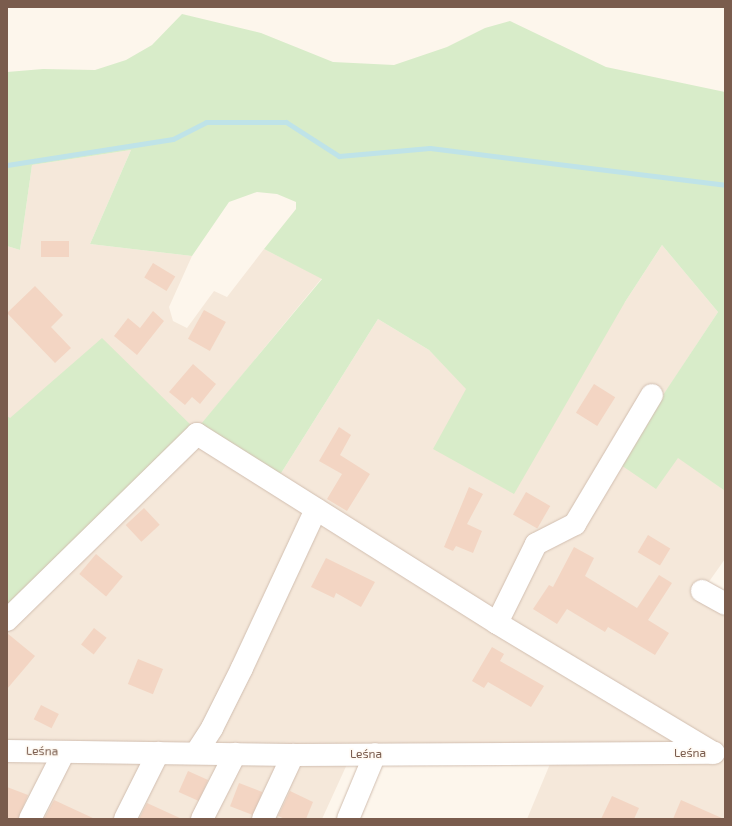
<!DOCTYPE html>
<meta charset="utf-8">
<style>
body{margin:0}
#map{position:relative;width:732px;height:826px;overflow:hidden;background:#fdf6ec;font-family:"Exo 2",sans-serif}
div>[style]{position:absolute}
.residential>*{inset:0;background:#f5e8da}
.green>*{inset:0;background:#d8ecc9}
.stream>*{height:5px;margin:-2.5px;padding:0 2.5px;transform-origin:2.5px;border-radius:2.5px;background:#bfe3e8}
.building>*{inset:0;background:#f3d5c3;transform-origin:0 0}
.roads{filter:drop-shadow(0 0 1px #d1beb0) drop-shadow(0 0 1px #d1beb0)}
.minor>*{height:22px;margin:-11px;padding:0 11px;transform-origin:11px;border-radius:11px;background:#fff}
span{translate:-50% -50%;white-space:nowrap;text-align:center;line-height:1.15;-webkit-text-stroke:3px #fffaf3;paint-order:stroke}
.street-label{font-size:12px;color:#7a5c4d}
.frame{position:absolute;inset:0;border:8px solid #7a5c4d;pointer-events:none}
</style>
<div id="map">
<div class="residential">
<div style="clip-path:polygon(131px 150px,90px 244px,192px 256px,169px 307px,173px 321px,187px 328px,214px 291px,227px 297px,264px 249px,322px 278px,196px 431px,9px 419px,7px 416px,7px 246px,20px 250px,32px 165px)"></div>
<div style="clip-path:polygon(662px 245px,718px 312px,619px 463px,678px 457px,725px 491px,725px 559px,708px 583px,725px 594px,725px 819px,527px 819px,550px 764px,348px 762px,322px 819px,7px 819px,7px 627px,203px 429px,278px 478px,378px 319px,429px 350px,467px 389px,625px 302px)"></div>
</div>
<div class="green">
<div style="clip-path:polygon(182px 14px,261px 33px,333px 62px,394px 65px,447px 47px,485px 28px,510px 21px,606px 67px,725px 92px,725px 491px,678px 458px,656px 489px,618px 463px,718px 312px,662px 245px,625px 302px,514px 494px,433px 449px,466px 389px,429px 350px,378px 319px,278px 478px,204px 429px,7px 613px,7px 416px,10px 418px,102px 338px,196px 430px,322px 279px,264px 249px,296px 209px,296px 202px,277px 194px,257px 192px,229px 202px,192px 256px,90px 244px,131px 150px,32px 165px,20px 250px,7px 246px,7px 72px,43px 69px,95px 70px,126px 60px,152px 45px)"></div>
</div>
<div class="stream">
<div style="left:7px;top:165px;width:168px;rotate:-8.9deg"></div>
<div style="left:173px;top:139px;width:37px;rotate:-27deg"></div>
<div style="left:206px;top:122px;width:80px"></div>
<div style="left:286px;top:122px;width:63px;rotate:32.7deg"></div>
<div style="left:339px;top:156px;width:91px;rotate:-5deg"></div>
<div style="left:430px;top:148px;width:297px;rotate:7.1deg"></div>
</div>
<div class="building">
<div style="left:41px;top:241px;width:28px;height:16px"></div>
<div style="left:153px;top:263px;width:26px;height:17px;rotate:31deg"></div>
<div style="clip-path:polygon(35px 286px,63px 315px,51px 327px,71px 348px,55px 363px,7px 313px)"></div>
<div style="left:204px;top:310px;width:25px;height:33px;rotate:29deg"></div>
<div style="clip-path:polygon(153px 311px,164px 321px,137px 355px,114px 336px,128px 318px,140px 328px)"></div>
<div style="clip-path:polygon(193px 364px,216px 384px,200px 404px,192px 397px,185px 405px,169px 392px)"></div>
<div style="left:594px;top:384px;width:25px;height:34px;rotate:32deg"></div>
<div style="clip-path:polygon(339px 427px,351px 435px,340px 455px,370px 474px,347px 511px,327px 499px,342px 474px,319px 461px)"></div>
<div style="clip-path:polygon(469px 487px,483px 494px,467px 524px,482px 531px,473px 553px,456px 546px,453px 551px,444px 547px)"></div>
<div style="left:526px;top:492px;width:28px;height:26px;rotate:30deg"></div>
<div style="left:144px;top:508px;width:23px;height:25px;rotate:47deg"></div>
<div style="left:648px;top:535px;width:26px;height:20px;rotate:31deg"></div>
<div style="clip-path:polygon(574px 547px,594px 558px,585px 576px,637px 608px,659px 575px,672px 583px,648px 620px,669px 633px,655px 655px,608px 627px,605px 632px,567px 609px,557px 624px,533px 609px,549px 585px,553px 587px)"></div>
<div style="left:96px;top:554px;width:35px;height:26px;rotate:40deg"></div>
<div style="clip-path:polygon(326px 558px,375px 582px,361px 607px,336px 593px,334px 598px,311px 587px)"></div>
<div style="left:94px;top:628px;width:16px;height:21px;rotate:38deg"></div>
<div style="clip-path:polygon(7px 633px,35px 656px,7px 689px)"></div>
<div style="clip-path:polygon(492px 647px,504px 654px,500px 661px,544px 686px,531px 707px,488px 682px,484px 688px,472px 681px)"></div>
<div style="left:138px;top:659px;width:27px;height:27px;rotate:22deg"></div>
<div style="left:41px;top:705px;width:20px;height:16px;rotate:27deg"></div>
<div style="left:188px;top:771px;width:22px;height:23px;rotate:24deg"></div>
<div style="left:239px;top:783px;width:25px;height:25px;rotate:21deg"></div>
<div style="clip-path:polygon(7px 787px,28px 795px,18px 819px,7px 819px)"></div>
<div style="clip-path:polygon(290px 791px,313px 802px,306px 819px,285px 819px,278px 816px)"></div>
<div style="clip-path:polygon(612px 796px,639px 808px,634px 819px,601px 819px)"></div>
<div style="clip-path:polygon(54px 800px,95px 819px,44px 819px)"></div>
<div style="clip-path:polygon(681px 800px,724px 819px,673px 819px)"></div>
<div style="clip-path:polygon(147px 803px,182px 819px,139px 819px)"></div>
</div>
<div class="roads">
<div class="minor">
<div style="left:702px;top:591px;width:26px;rotate:29deg"></div>
<div style="left:7px;top:620px;width:266px;rotate:-44.4deg"></div>
<div style="left:197px;top:434px;width:355px;rotate:32.2deg"></div>
<div style="left:497px;top:623px;width:252px;rotate:31deg"></div>
<div style="left:497px;top:623px;width:88px;rotate:-63.7deg"></div>
<div style="left:536px;top:544px;width:44px;rotate:-27.1deg"></div>
<div style="left:575px;top:524px;width:150px;rotate:-59.2deg"></div>
<div style="left:7px;top:751px;width:286px;rotate:0.8deg"></div>
<div style="left:293px;top:755px;width:421px;rotate:-0.3deg"></div>
<div style="left:196px;top:753px;width:30px;rotate:-57deg"></div>
<div style="left:212px;top:728px;width:67px;rotate:-63.4deg"></div>
<div style="left:242px;top:668px;width:175px;rotate:-65deg"></div>
<div style="left:30px;top:819px;width:75px;rotate:-63.1deg"></div>
<div style="left:125px;top:819px;width:74px;rotate:-63.4deg"></div>
<div style="left:202px;top:819px;width:73px;rotate:-63.1deg"></div>
<div style="left:263px;top:819px;width:71px;rotate:-64.9deg"></div>
<div style="left:348px;top:819px;width:70px;rotate:-67.4deg"></div>
</div>
</div>
<div class="street-label">
<span style="left:42px;top:751px;rotate:1deg">Leśna</span>
<span style="left:690px;top:753px">Leśna</span>
<span style="left:366px;top:754px">Leśna</span>
</div>
<div class="frame"></div>
</div>
